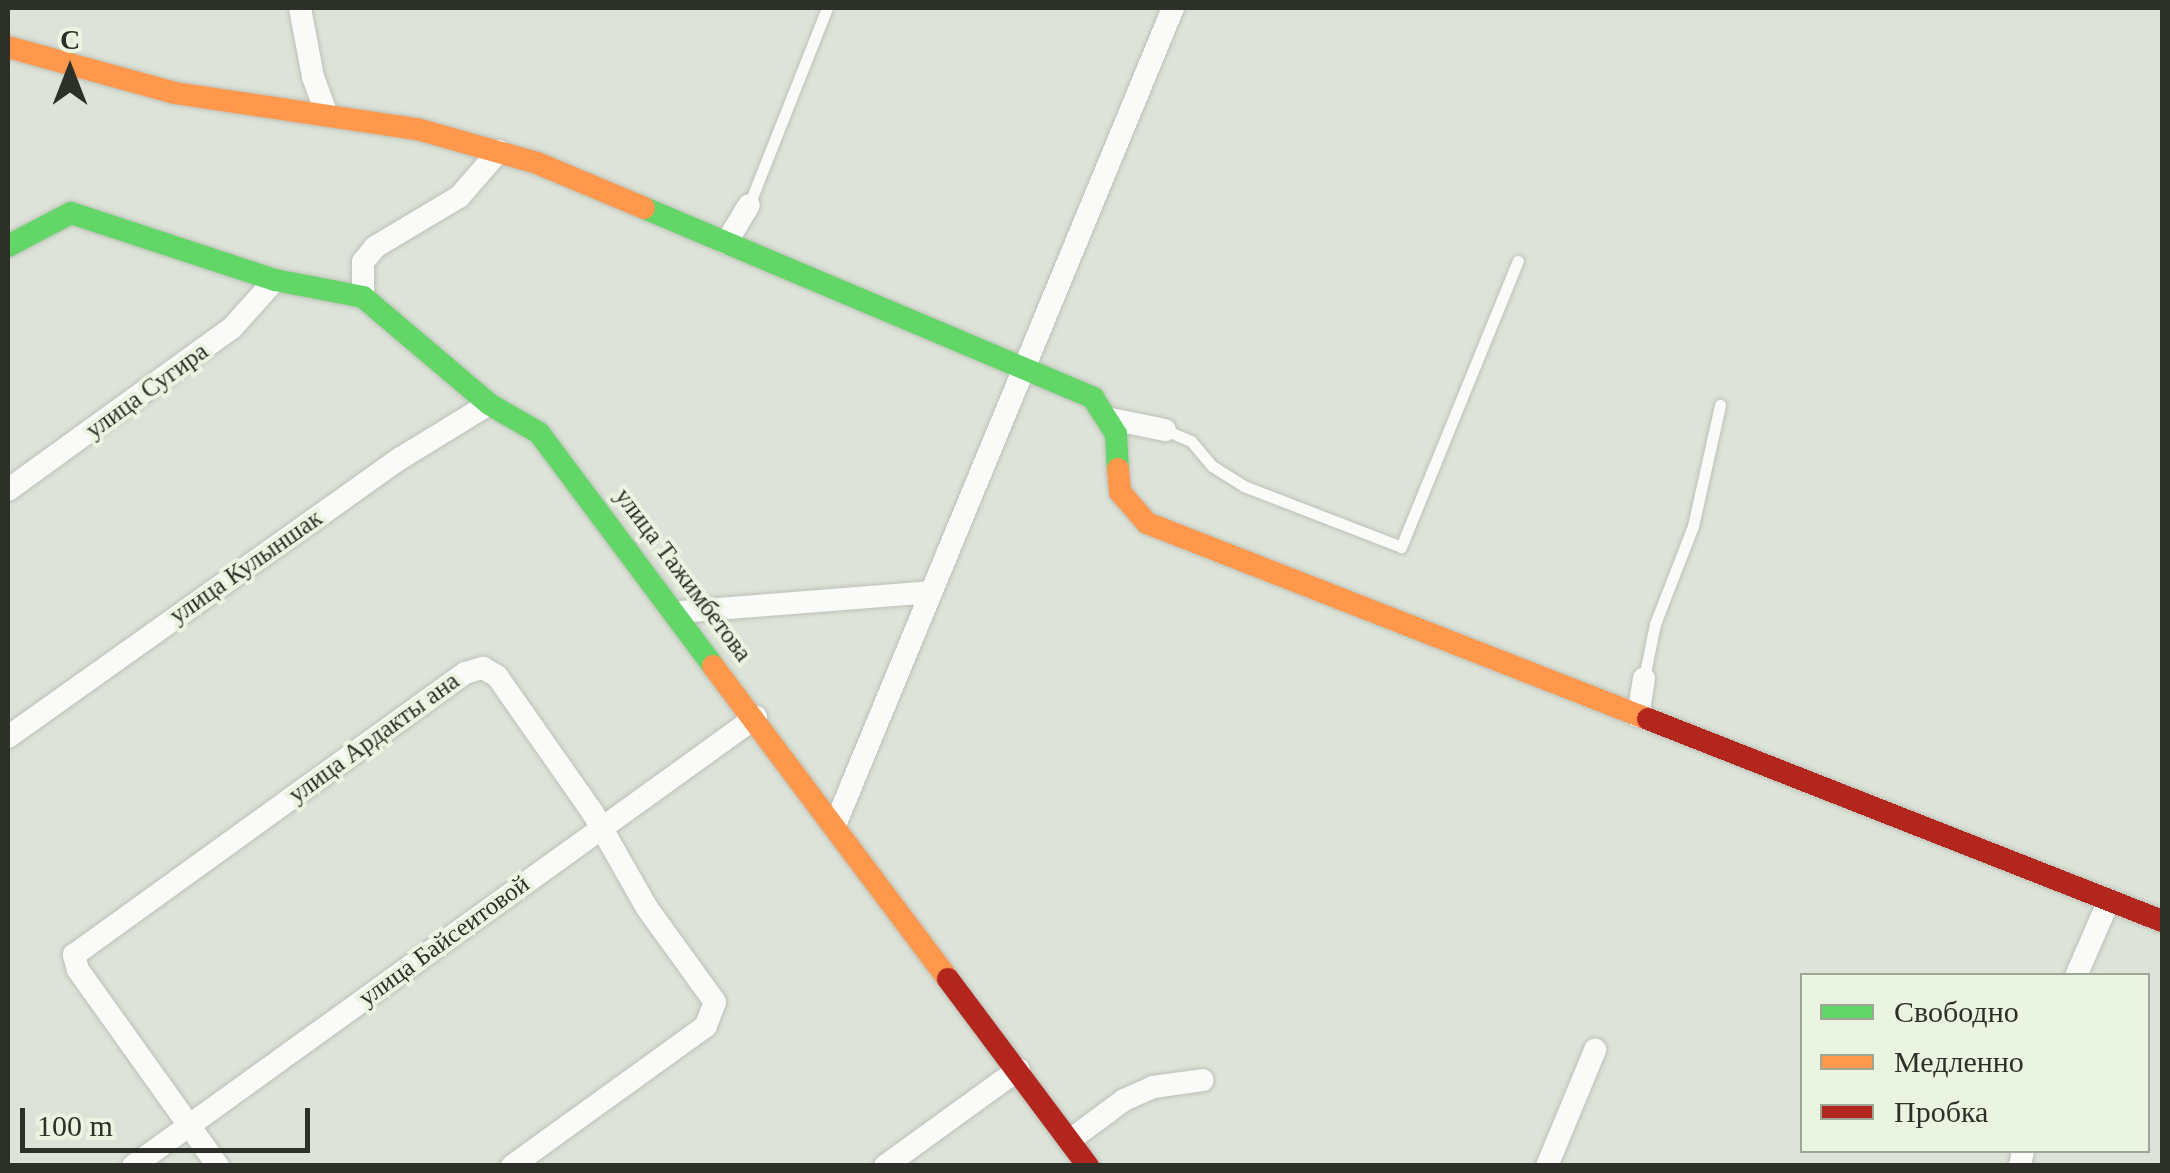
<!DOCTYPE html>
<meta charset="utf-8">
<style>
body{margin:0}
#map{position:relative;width:2170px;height:1173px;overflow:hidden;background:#dde3d8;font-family:Georgia,serif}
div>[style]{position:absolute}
.roads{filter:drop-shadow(0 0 2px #bcc1b8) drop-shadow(0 0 2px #bcc1b8)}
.lane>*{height:11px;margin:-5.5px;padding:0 5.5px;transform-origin:5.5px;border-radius:5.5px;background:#fafbf9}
.street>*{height:22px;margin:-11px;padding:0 11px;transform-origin:11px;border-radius:11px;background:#fafbf9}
.fast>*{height:22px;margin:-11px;padding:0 11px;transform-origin:11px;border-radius:11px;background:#63d668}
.slow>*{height:22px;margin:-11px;padding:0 11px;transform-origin:11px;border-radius:11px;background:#ff974d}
.jam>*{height:22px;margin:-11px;padding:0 11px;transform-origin:11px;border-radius:11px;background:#b3261e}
span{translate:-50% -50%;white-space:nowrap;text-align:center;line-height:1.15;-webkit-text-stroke:8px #eaf4e1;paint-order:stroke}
.street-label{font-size:25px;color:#2c3028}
.frame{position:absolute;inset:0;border:10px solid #2c3028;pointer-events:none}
.legend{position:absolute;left:1800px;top:973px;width:350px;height:180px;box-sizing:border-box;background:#eaf4e1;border:2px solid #9ea697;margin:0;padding:12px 18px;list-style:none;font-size:30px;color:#2c3028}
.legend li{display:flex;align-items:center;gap:20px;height:50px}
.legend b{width:50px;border:2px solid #9ea697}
.north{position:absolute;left:20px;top:20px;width:100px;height:100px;-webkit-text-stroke:8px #eaf4e1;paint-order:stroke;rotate:0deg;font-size:28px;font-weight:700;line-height:40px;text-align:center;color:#2c3028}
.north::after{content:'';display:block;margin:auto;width:35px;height:45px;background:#2c3028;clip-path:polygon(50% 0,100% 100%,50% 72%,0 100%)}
.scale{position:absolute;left:20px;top:1108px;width:290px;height:45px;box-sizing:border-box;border:5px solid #2c3028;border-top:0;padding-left:12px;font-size:30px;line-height:35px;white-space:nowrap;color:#2c3028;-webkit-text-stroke:8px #eaf4e1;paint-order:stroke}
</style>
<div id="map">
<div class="roads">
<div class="lane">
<div style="left:749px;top:205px;width:212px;rotate:-68.4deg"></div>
<div style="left:1165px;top:430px;width:28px;rotate:23deg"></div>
<div style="left:1191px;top:441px;width:33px;rotate:50deg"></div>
<div style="left:1212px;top:466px;width:38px;rotate:32deg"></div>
<div style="left:1244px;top:486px;width:168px;rotate:21.2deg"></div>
<div style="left:1401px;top:547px;width:309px;rotate:-67.8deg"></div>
<div style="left:1644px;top:678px;width:55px;rotate:-78.5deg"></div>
<div style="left:1655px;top:624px;width:105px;rotate:-68.8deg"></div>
<div style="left:1693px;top:526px;width:124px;rotate:-77.4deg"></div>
</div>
<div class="street">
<div style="left:300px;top:8px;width:70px;rotate:79.3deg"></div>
<div style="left:313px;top:77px;width:40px;rotate:69.8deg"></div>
<div style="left:726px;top:243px;width:44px;rotate:-58.8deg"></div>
<div style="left:363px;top:297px;width:35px;rotate:-90deg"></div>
<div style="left:363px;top:262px;width:19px;rotate:-51deg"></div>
<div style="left:375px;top:247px;width:98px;rotate:-30.8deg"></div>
<div style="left:459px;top:197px;width:61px;rotate:-49deg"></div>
<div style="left:1111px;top:419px;width:55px;rotate:11.5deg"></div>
<div style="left:8px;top:490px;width:276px;rotate:-35.9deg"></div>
<div style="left:232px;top:328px;width:64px;rotate:-48.1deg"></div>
<div style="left:679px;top:612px;width:253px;rotate:-4.5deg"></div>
<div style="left:1638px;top:716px;width:38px;rotate:-81deg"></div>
<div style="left:8px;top:737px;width:482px;rotate:-35.4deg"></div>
<div style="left:401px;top:458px;width:103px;rotate:-31.5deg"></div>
<div style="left:835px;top:825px;width:884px;rotate:-67.52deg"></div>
<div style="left:2076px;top:976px;width:83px;rotate:-66.5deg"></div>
<div style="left:1070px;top:1140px;width:67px;rotate:-36.5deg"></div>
<div style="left:1124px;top:1100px;width:32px;rotate:-24deg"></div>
<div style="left:1153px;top:1087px;width:50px;rotate:-8deg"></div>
<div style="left:133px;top:1166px;width:768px;rotate:-35.78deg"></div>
<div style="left:218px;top:1166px;width:241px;rotate:-125.5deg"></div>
<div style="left:78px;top:970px;width:16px;rotate:-105deg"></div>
<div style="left:74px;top:955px;width:482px;rotate:-35.8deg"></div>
<div style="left:465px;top:673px;width:19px;rotate:-16deg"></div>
<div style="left:483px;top:668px;width:16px;rotate:30deg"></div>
<div style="left:497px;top:676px;width:167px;rotate:55deg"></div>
<div style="left:593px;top:813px;width:109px;rotate:60.4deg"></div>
<div style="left:647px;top:908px;width:116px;rotate:54.1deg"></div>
<div style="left:715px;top:1002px;width:26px;rotate:111deg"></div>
<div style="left:706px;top:1026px;width:239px;rotate:144.2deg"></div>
<div style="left:885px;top:1166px;width:165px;rotate:-35.9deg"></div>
<div style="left:1547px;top:1166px;width:126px;rotate:-67.5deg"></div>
<div style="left:2020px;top:1166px;width:16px;rotate:-79deg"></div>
</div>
<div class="fast">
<div style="left:644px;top:208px;width:488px;rotate:22.9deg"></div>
<div style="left:1093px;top:398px;width:43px;rotate:57.4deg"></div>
<div style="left:1116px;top:434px;width:35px;rotate:87deg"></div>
<div style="left:8px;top:246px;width:71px;rotate:-27.6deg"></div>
<div style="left:71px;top:213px;width:215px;rotate:18.2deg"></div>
<div style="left:275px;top:280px;width:90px;rotate:10.9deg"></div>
<div style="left:363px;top:297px;width:165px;rotate:40.3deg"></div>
<div style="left:489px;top:404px;width:58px;rotate:30.1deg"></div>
<div style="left:539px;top:433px;width:291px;rotate:53.2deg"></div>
</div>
<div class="slow">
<div style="left:8px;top:47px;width:173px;rotate:15.4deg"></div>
<div style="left:175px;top:93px;width:245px;rotate:8.5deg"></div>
<div style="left:417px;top:129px;width:125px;rotate:15.8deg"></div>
<div style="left:537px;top:163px;width:116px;rotate:22.8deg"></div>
<div style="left:1118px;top:469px;width:23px;rotate:85deg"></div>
<div style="left:1120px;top:492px;width:41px;rotate:48.9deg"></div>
<div style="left:1147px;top:523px;width:538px;rotate:21.37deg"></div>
<div style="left:713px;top:666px;width:391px;rotate:53.1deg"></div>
</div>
<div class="jam">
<div style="left:1648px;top:719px;width:552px;rotate:21.45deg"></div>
<div style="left:948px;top:979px;width:234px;rotate:53.2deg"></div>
</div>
</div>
<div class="street-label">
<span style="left:147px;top:391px;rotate:-36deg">улица Сугира</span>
<span style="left:246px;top:567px;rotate:-35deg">улица Кулыншак</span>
<span style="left:683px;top:575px;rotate:53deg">улица Тажимбетова</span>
<span style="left:374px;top:738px;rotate:-36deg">улица Ардакты ана</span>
<span style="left:444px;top:941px;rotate:-36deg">улица Байсеитовой</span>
</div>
<div class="frame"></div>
<ul class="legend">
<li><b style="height:12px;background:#63d668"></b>Свободно</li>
<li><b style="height:12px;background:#ff974d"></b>Медленно</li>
<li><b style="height:12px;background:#b3261e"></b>Пробка</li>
</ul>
<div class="north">С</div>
<div class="scale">100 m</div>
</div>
